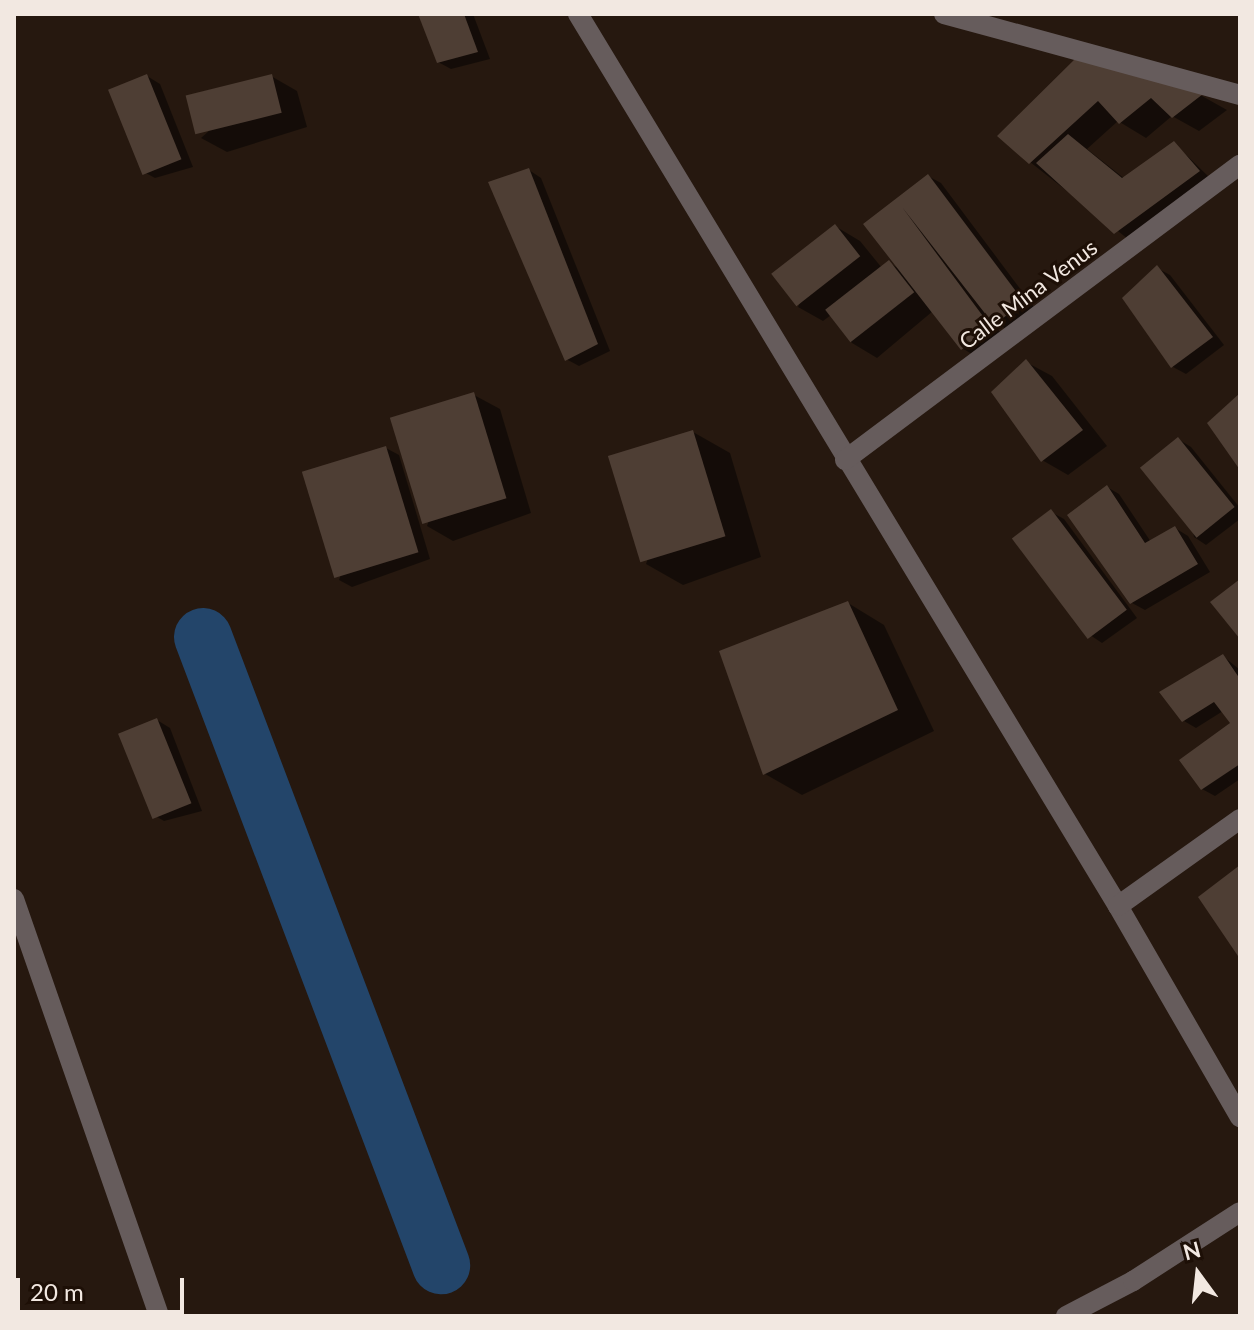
<!DOCTYPE html>
<style>
body{margin:0}
#map{position:relative;width:1254px;height:1330px;overflow:hidden;background:#26180f;font-family:Lato,sans-serif}
div>[style]{position:absolute}
.shadow>*{inset:0;background:#0007}
.canal>*{height:58px;margin:-29px;padding:0 29px;transform-origin:29px;border-radius:29px;background:#23456a}
.building>*{inset:0;background:#4e3e34;transform-origin:0 0}
.minor>*{height:20px;margin:-10px;padding:0 10px;transform-origin:10px;border-radius:10px;background:#665c5c}
span{translate:-50% -50%;white-space:nowrap;text-align:center;line-height:1.15;-webkit-text-stroke:6px #1d0f06;paint-order:stroke}
.street-label{font-size:22px;color:#f2e8e1}
.frame{position:absolute;inset:0;border:16px solid #f2e8e1;pointer-events:none}
.north{position:absolute;left:1158px;top:1234px;width:80px;height:80px;-webkit-text-stroke:6px #1d0f06;paint-order:stroke;rotate:345deg;font-size:22px;font-weight:700;line-height:32px;text-align:center;color:#f2e8e1}
.north::after{content:'';display:block;margin:auto;width:28px;height:36px;background:#f2e8e1;clip-path:polygon(50% 0,100% 100%,50% 72%,0 100%)}
.scale{position:absolute;left:16px;top:1278px;width:168px;height:36px;box-sizing:border-box;border:4px solid #f2e8e1;border-top:0;padding-left:10px;font-size:24px;line-height:28px;white-space:nowrap;color:#f2e8e1;-webkit-text-stroke:6px #1d0f06;paint-order:stroke}
</style>
<div id="map">
<div class="shadow">
<div style="clip-path:polygon(420px 14px,473px 14px,490px 59px,451px 69px,438px 62px)"></div>
<div style="clip-path:polygon(1078px 59px,1202px 96px,1227px 110px,1199px 131px,1172px 116px,1146px 138px,1118px 121px,1087px 149px,1125px 179px,1174px 143px,1211px 179px,1128px 239px,1030px 162px)"></div>
<div style="clip-path:polygon(147px 76px,160px 84px,193px 167px,155px 178px,142px 171px)"></div>
<div style="clip-path:polygon(271px 76px,297px 91px,307px 127px,227px 152px,201px 138px)"></div>
<div style="clip-path:polygon(529px 170px,541px 178px,610px 351px,579px 366px,566px 359px)"></div>
<div style="clip-path:polygon(928px 176px,941px 183px,1036px 310px,1008px 330px,992px 321px,1002px 335px,975px 356px,962px 348px,933px 311px,877px 358px,852px 343px,831px 315px,823px 321px,798px 307px,835px 226px,860px 241px,882px 268px,889px 263px,901px 270px,866px 224px)"></div>
<div style="clip-path:polygon(1157px 268px,1170px 275px,1224px 345px,1186px 374px,1173px 367px,1125px 298px)"></div>
<div style="clip-path:polygon(1026px 362px,1052px 376px,1107px 446px,1068px 475px,1042px 460px)"></div>
<div style="clip-path:polygon(474px 395px,500px 409px,531px 513px,453px 541px,427px 526px)"></div>
<div style="clip-path:polygon(693px 432px,730px 453px,761px 557px,683px 585px,646px 564px)"></div>
<div style="clip-path:polygon(1178px 439px,1191px 447px,1240px 508px,1240px 519px,1206px 545px,1194px 537px)"></div>
<div style="clip-path:polygon(386px 448px,399px 455px,430px 559px,352px 587px,339px 580px)"></div>
<div style="clip-path:polygon(1107px 487px,1119px 494px,1151px 542px,1175px 528px,1188px 536px,1210px 572px,1145px 610px,1132px 603px)"></div>
<div style="clip-path:polygon(1051px 512px,1064px 519px,1137px 618px,1102px 643px,1090px 635px)"></div>
<div style="clip-path:polygon(848px 603px,884px 625px,934px 731px,802px 795px,765px 774px)"></div>
<div style="clip-path:polygon(1223px 656px,1240px 670px,1240px 779px,1215px 796px,1202px 789px,1232px 724px,1223px 711px,1196px 728px,1184px 721px)"></div>
<div style="clip-path:polygon(157px 720px,170px 728px,202px 811px,164px 821px,152px 814px)"></div>
</div>
<div class="canal">
<div style="left:203px;top:637px;width:672px;rotate:69.24deg"></div>
</div>
<div class="building">
<div style="clip-path:polygon(418px 14px,464px 14px,478px 52px,437px 63px)"></div>
<div style="clip-path:polygon(1077px 57px,1203px 94px,1172px 118px,1151px 98px,1119px 124px,1098px 101px,1029px 164px,997px 136px)"></div>
<div style="left:147px;top:74px;width:92px;height:42px;rotate:68deg"></div>
<div style="left:272px;top:74px;width:40px;height:89px;rotate:76deg"></div>
<div style="clip-path:polygon(1068px 134px,1122px 178px,1174px 141px,1200px 171px,1114px 234px,1036px 163px)"></div>
<div style="clip-path:polygon(529px 168px,598px 344px,565px 361px,488px 182px)"></div>
<div style="clip-path:polygon(928px 174px,1024px 302px,994px 325px,902px 207px,991px 327px,961px 350px,863px 224px)"></div>
<div style="left:835px;top:224px;width:41px;height:81px;rotate:52deg"></div>
<div style="left:889px;top:260px;width:41px;height:81px;rotate:52deg"></div>
<div style="clip-path:polygon(1157px 265px,1213px 337px,1171px 368px,1122px 298px)"></div>
<div style="clip-path:polygon(1026px 359px,1083px 430px,1041px 462px,991px 392px)"></div>
<div style="left:474px;top:392px;width:111px;height:88px;rotate:73deg"></div>
<div style="clip-path:polygon(1240px 393px,1240px 470px,1207px 423px)"></div>
<div style="left:693px;top:430px;width:111px;height:89px;rotate:73deg"></div>
<div style="left:1178px;top:437px;width:90px;height:49px;rotate:51deg"></div>
<div style="left:386px;top:446px;width:111px;height:88px;rotate:73deg"></div>
<div style="clip-path:polygon(1107px 485px,1145px 543px,1175px 526px,1198px 564px,1130px 604px,1067px 515px)"></div>
<div style="left:1051px;top:509px;width:126px;height:49px;rotate:53deg"></div>
<div style="clip-path:polygon(1240px 579px,1240px 639px,1210px 602px)"></div>
<div style="clip-path:polygon(848px 601px,898px 710px,763px 775px,719px 651px)"></div>
<div style="clip-path:polygon(1223px 654px,1240px 679px,1240px 764px,1201px 790px,1179px 760px,1230px 723px,1214px 702px,1182px 722px,1159px 692px)"></div>
<div style="left:157px;top:718px;width:92px;height:42px;rotate:68deg"></div>
<div style="clip-path:polygon(1240px 865px,1240px 959px,1198px 897px)"></div>
</div>
<div class="minor">
<div style="left:578px;top:14px;width:1043px;rotate:58.81deg"></div>
<div style="left:1118px;top:906px;width:244px;rotate:60deg"></div>
<div style="left:944px;top:14px;width:307px;rotate:15.3deg"></div>
<div style="left:845px;top:460px;width:493px;rotate:-36.8deg"></div>
<div style="left:14px;top:899px;width:441px;rotate:70.8deg"></div>
<div style="left:1118px;top:906px;width:150px;rotate:-35.5deg"></div>
<div style="left:1066px;top:1316px;width:76px;rotate:-27.6deg"></div>
<div style="left:1133px;top:1281px;width:127px;rotate:-32.8deg"></div>
</div>
<div class="street-label">
<span style="left:1028px;top:294px;rotate:-37deg">Calle Mina Venus</span>
</div>
<div class="frame"></div>
<div class="north">N</div>
<div class="scale">20 m</div>
</div>
